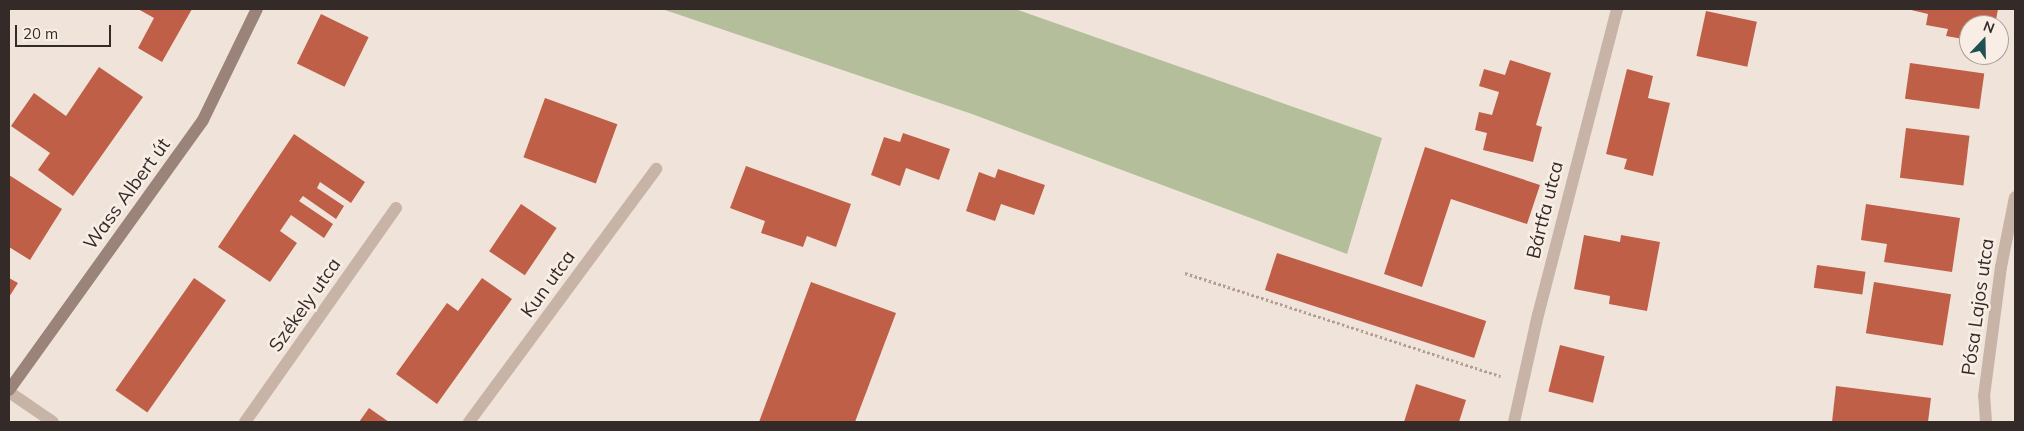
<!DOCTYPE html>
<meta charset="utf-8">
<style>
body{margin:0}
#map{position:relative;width:2024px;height:431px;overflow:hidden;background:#f0e4da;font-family:Mulish,sans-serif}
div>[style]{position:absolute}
.green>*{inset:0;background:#b4be9b}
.building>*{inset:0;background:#bf5f48;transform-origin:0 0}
.path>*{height:3px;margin-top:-1.5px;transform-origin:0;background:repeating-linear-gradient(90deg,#b39e91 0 2.5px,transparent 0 5px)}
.street>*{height:12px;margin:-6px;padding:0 6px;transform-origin:6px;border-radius:6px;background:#c7b4a6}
.secondary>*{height:12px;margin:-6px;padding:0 6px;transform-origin:6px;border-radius:6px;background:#9a8378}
span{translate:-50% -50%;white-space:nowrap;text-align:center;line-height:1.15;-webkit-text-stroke:5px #f8eee5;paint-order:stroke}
.street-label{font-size:19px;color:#342a27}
.frame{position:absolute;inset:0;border:10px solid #342a27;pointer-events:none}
.north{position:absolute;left:1959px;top:15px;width:50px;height:50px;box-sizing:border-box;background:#f8eee5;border:1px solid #aaa099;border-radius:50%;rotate:21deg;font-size:14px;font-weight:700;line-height:20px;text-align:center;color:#342a27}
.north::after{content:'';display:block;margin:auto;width:18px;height:22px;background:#1f5152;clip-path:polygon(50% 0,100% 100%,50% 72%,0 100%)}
.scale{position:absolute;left:15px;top:25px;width:96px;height:22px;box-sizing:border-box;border:2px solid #342a27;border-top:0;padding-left:6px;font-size:15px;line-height:18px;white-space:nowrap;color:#342a27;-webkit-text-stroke:4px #f8eee5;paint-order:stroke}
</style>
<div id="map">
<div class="green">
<div style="clip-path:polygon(662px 9px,1015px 9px,1382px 138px,1347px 254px,972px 114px)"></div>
</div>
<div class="building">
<div style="clip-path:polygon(138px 9px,192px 9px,162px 62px,138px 48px,154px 18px)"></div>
<div style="clip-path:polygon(1907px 9px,1998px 9px,1995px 25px,1969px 25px,1969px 40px,1946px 36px,1948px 29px,1926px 25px,1928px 14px)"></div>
<div style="left:1706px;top:11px;width:52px;height:46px;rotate:12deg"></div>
<div style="left:321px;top:14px;width:53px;height:55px;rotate:26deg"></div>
<div style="clip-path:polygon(1510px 60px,1551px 73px,1536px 125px,1542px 127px,1533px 162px,1483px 150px,1487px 133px,1475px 130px,1479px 112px,1492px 115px,1499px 92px,1479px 86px,1484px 69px,1505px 75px)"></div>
<div style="left:1910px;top:63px;width:75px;height:36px;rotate:8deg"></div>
<div style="clip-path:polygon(99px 67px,143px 97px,73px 196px,38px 170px,50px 153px,11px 126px,34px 93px,66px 116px)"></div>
<div style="clip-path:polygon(1627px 69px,1653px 76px,1648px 98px,1670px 103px,1653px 176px,1624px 169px,1627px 159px,1606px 154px)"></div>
<div style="left:545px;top:98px;width:77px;height:63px;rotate:20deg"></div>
<div style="left:1906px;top:128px;width:64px;height:50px;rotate:7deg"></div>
<div style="clip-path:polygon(903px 133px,950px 149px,939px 180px,906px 168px,900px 186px,871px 175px,884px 137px,900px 142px)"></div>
<div style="clip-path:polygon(294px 134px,365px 182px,351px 203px,320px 182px,317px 188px,344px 206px,336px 219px,303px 196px,299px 201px,333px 224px,324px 238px,291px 215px,280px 231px,297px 243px,270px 282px,218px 247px)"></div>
<div style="clip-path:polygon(1425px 147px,1540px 185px,1527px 224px,1451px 199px,1422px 287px,1384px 274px)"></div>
<div style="clip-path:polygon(746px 166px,851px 204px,836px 247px,807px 236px,803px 247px,761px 233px,765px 221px,730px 208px)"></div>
<div style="clip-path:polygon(998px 169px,1045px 185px,1034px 215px,1001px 204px,995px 221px,966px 211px,979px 172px,995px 178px)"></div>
<div style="clip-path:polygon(9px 175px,62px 209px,30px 260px,9px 247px)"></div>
<div style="left:521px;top:204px;width:43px;height:57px;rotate:34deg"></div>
<div style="clip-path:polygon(1866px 204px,1960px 218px,1952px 272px,1884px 262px,1887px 244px,1861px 240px)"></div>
<div style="clip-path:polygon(1584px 235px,1620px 242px,1621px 235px,1660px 242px,1647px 311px,1609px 304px,1610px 296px,1574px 289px)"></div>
<div style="left:1277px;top:253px;width:220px;height:39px;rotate:18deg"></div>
<div style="left:1817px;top:265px;width:49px;height:23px;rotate:8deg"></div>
<div style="clip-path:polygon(9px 278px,18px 283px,9px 297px)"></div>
<div style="left:194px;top:278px;width:39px;height:137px;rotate:35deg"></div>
<div style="clip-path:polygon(482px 278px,512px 299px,437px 404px,396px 374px,447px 303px,458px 311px)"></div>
<div style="clip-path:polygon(811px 282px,896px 313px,855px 422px,759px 422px)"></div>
<div style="left:1874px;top:282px;width:78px;height:52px;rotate:9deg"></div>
<div style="left:1560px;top:345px;width:46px;height:48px;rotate:14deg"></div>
<div style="clip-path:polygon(1416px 384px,1466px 400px,1459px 422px,1404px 422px)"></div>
<div style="clip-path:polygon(1836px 386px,1931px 398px,1928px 422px,1832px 422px)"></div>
<div style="clip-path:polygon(369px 408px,389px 422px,359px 422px)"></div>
</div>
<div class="path">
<div style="left:1185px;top:273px;width:332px;rotate:18.1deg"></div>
</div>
<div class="street">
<div style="left:9px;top:392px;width:53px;rotate:34.3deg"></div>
<div style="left:245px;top:422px;width:262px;rotate:-54.8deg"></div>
<div style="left:469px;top:422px;width:315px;rotate:-53.5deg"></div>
<div style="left:1514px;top:422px;width:110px;rotate:-77.4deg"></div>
<div style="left:1538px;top:315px;width:316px;rotate:-75.5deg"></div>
<div style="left:1986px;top:422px;width:26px;rotate:-94deg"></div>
<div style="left:1984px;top:396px;width:130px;rotate:-82.5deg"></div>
<div style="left:2001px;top:267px;width:71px;rotate:-78.7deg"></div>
</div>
<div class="secondary">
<div style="left:9px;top:390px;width:332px;rotate:-54.3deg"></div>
<div style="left:203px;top:120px;width:123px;rotate:-64.1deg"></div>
</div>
<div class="street-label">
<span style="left:127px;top:194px;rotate:-54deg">Wass Albert út</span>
<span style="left:1545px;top:210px;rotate:-76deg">Bártfa utca</span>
<span style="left:548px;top:284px;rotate:-54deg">Kun utca</span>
<span style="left:305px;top:305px;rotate:-55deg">Székely utca</span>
<span style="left:1978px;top:307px;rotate:-82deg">Pósa Lajos utca</span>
</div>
<div class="frame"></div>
<div class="north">N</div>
<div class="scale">20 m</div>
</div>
